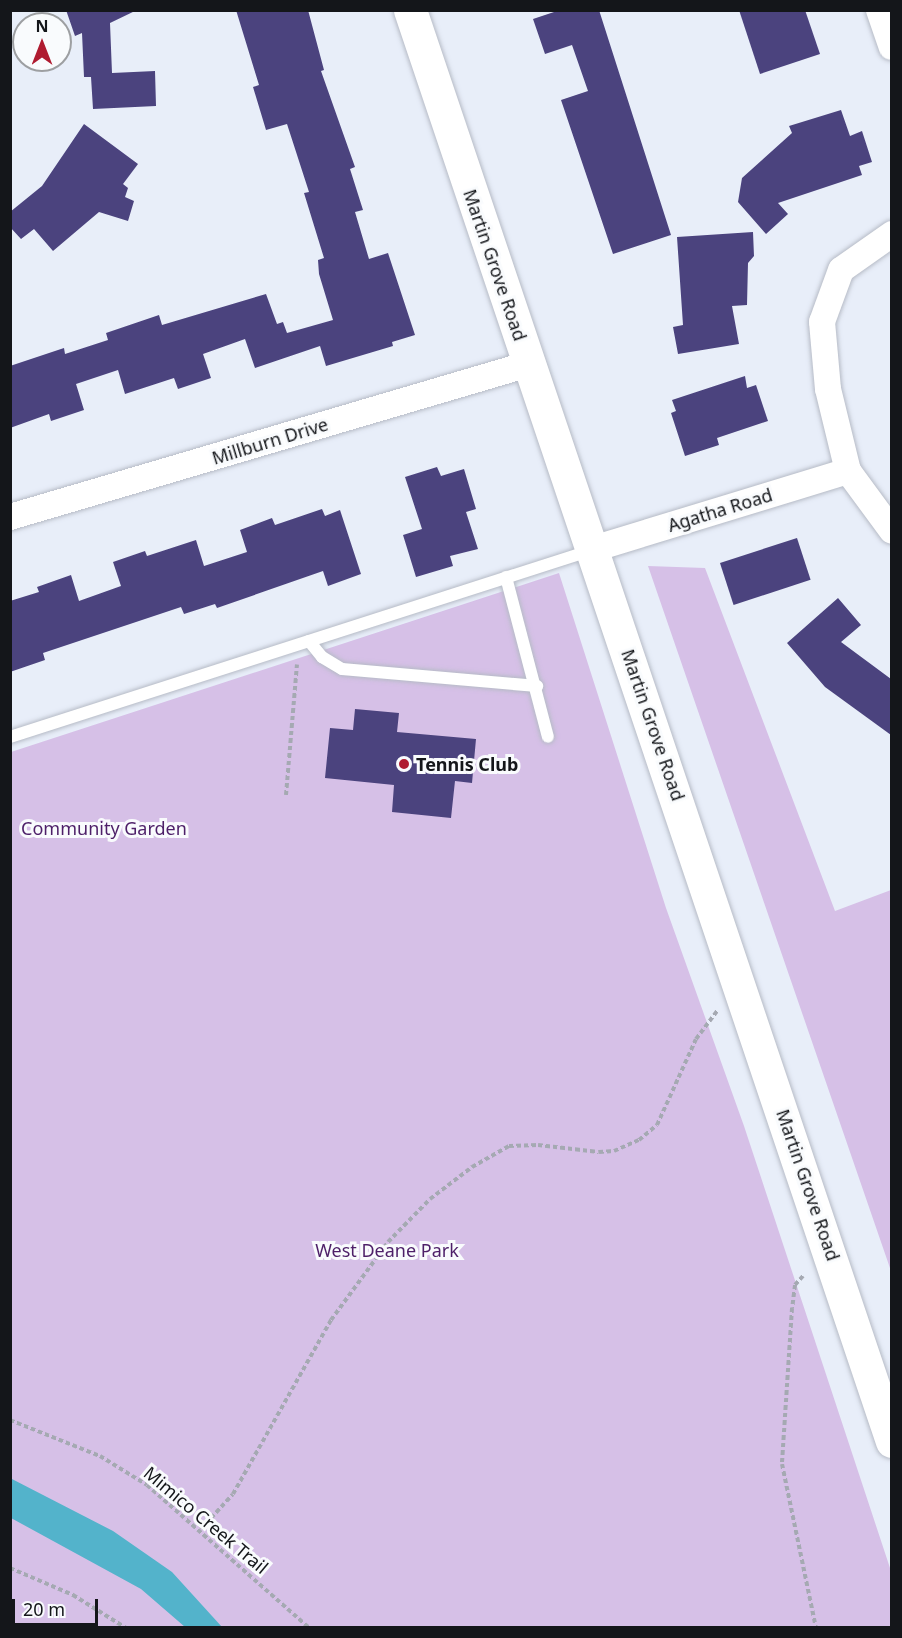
<!DOCTYPE html>
<style>
body{margin:0}
#map{position:relative;width:902px;height:1638px;overflow:hidden;background:#e8eef9;font-family:"Noto Sans",sans-serif}
div>[style]{position:absolute}
.green>*{inset:0;background:#d6c0e7}
.water>*{inset:0;background:#53b3cb}
.building>*{inset:0;background:#4b437e;transform-origin:0 0}
.path>*{height:4px;margin-top:-2px;transform-origin:0;background:repeating-linear-gradient(90deg,#a5a9b2 0 4.5px,transparent 0 7.5px)}
.roads{filter:drop-shadow(0 0 2px #b6bbc6) drop-shadow(0 0 2px #b6bbc6)}
.service>*{height:12px;margin:-6px;padding:0 6px;transform-origin:6px;border-radius:6px;background:#fff}
.minor>*{height:26px;margin:-13px;padding:0 13px;transform-origin:13px;border-radius:13px;background:#fff}
.secondary>*{height:33px;margin:-16.5px;padding:0 16.5px;transform-origin:16.5px;border-radius:16.5px;background:#fff}
.dots>*{width:16px;height:16px;translate:-50% -50%;box-sizing:border-box;border:3px solid #f9fbfd;border-radius:50%}
span{translate:-50% -50%;white-space:nowrap;text-align:center;line-height:1.15;-webkit-text-stroke:6px #f9fbfd;paint-order:stroke}
.street-label{font-size:18px;color:#14161a}
.poi-label{font-size:18px;color:#14161a;font-weight:700}
.left{translate:0 -50%;text-align:left}
.park-label{font-size:18px;color:#4d1f68}
.frame{position:absolute;inset:0;border:12px solid #14161a;pointer-events:none}
.north{position:absolute;left:12px;top:12px;width:60px;height:60px;box-sizing:border-box;background:#f9fbfd;border:2px solid #9d9fa2;border-radius:50%;rotate:0deg;font-size:16px;font-weight:700;line-height:24px;text-align:center;color:#14161a}
.north::after{content:'';display:block;margin:auto;width:21px;height:27px;background:#af1b30;clip-path:polygon(50% 0,100% 100%,50% 72%,0 100%)}
.scale{position:absolute;left:12px;top:1599px;width:86px;height:27px;box-sizing:border-box;border:3px solid #14161a;border-top:0;padding-left:8px;font-size:18px;line-height:21px;white-space:nowrap;color:#14161a;-webkit-text-stroke:4px #f9fbfd;paint-order:stroke}
</style>
<div id="map">
<div class="green">
<div style="clip-path:polygon(648px 566px,705px 568px,835px 911px,891px 890px,891px 1271px)"></div>
<div style="clip-path:polygon(559px 573px,666px 908px,744px 1126px,891px 1571px,891px 1627px,11px 1627px,11px 752px)"></div>
</div>
<div class="water">
<div style="clip-path:polygon(10px 1478px,113px 1531px,172px 1572px,222px 1627px,185px 1627px,141px 1589px,11px 1518px)"></div>
</div>
<div class="building">
<div style="clip-path:polygon(66px 10px,137px 10px,110px 23px,112px 73px,155px 71px,156px 106px,93px 109px,91px 77px,84px 77px,82px 33px,75px 36px)"></div>
<div style="clip-path:polygon(236px 10px,308px 10px,324px 70px,321px 71px,355px 167px,350px 169px,363px 210px,355px 212px,369px 259px,388px 253px,415px 335px,392px 342px,393px 346px,326px 366px,320px 346px,255px 368px,245px 339px,203px 354px,211px 378px,178px 389px,174px 378px,125px 394px,118px 370px,76px 384px,84px 410px,51px 421px,49px 414px,10px 428px,10px 366px,64px 348px,65px 354px,108px 340px,106px 333px,159px 315px,162px 325px,266px 294px,277px 324px,283px 322px,287px 333px,333px 320px,319px 274px,318px 260px,324px 258px,304px 193px,309px 192px,287px 124px,266px 130px,253px 87px,259px 85px)"></div>
<div style="clip-path:polygon(560px 10px,599px 10px,671px 235px,613px 254px,561px 100px,588px 91px,572px 45px,545px 54px,533px 19px)"></div>
<div style="clip-path:polygon(739px 10px,805px 10px,820px 54px,760px 74px)"></div>
<div style="clip-path:polygon(841px 110px,850px 136px,862px 131px,872px 162px,859px 166px,862px 175px,778px 203px,788px 214px,766px 234px,738px 202px,742px 178px,792px 133px,789px 126px)"></div>
<div style="clip-path:polygon(84px 124px,138px 164px,123px 184px,128px 188px,125px 197px,134px 201px,128px 221px,99px 212px,53px 251px,34px 229px,21px 239px,10px 227px,10px 212px,42px 186px)"></div>
<div style="clip-path:polygon(753px 232px,754px 256px,748px 263px,747px 305px,732px 306px,739px 344px,678px 354px,673px 327px,683px 325px,677px 237px)"></div>
<div style="clip-path:polygon(745px 376px,747px 388px,756px 385px,768px 421px,717px 438px,719px 445px,685px 456px,671px 413px,676px 411px,672px 400px)"></div>
<div style="clip-path:polygon(437px 467px,441px 476px,464px 469px,476px 509px,466px 512px,478px 549px,450px 556px,453px 566px,416px 577px,403px 535px,422px 529px,405px 477px)"></div>
<div style="clip-path:polygon(322px 509px,325px 516px,340px 510px,361px 574px,328px 586px,323px 571px,217px 608px,215px 604px,184px 614px,181px 607px,43px 653px,45px 660px,10px 672px,10px 601px,39px 592px,37px 587px,71px 575px,79px 601px,121px 586px,113px 562px,145px 551px,147px 556px,196px 540px,204px 566px,247px 552px,240px 530px,272px 518px,275px 525px)"></div>
<div style="left:797px;top:538px;width:44px;height:81px;rotate:72deg"></div>
<div style="clip-path:polygon(838px 598px,861px 625px,841px 642px,891px 679px,891px 735px,825px 687px,787px 643px)"></div>
<div style="clip-path:polygon(355px 709px,399px 713px,397px 732px,476px 739px,472px 783px,455px 781px,451px 818px,392px 812px,394px 785px,325px 778px,330px 728px,353px 730px)"></div>
</div>
<div class="path">
<div style="left:286px;top:795px;width:131px;rotate:-85.2deg"></div>
<div style="left:803px;top:1276px;width:12px;rotate:132deg"></div>
<div style="left:795px;top:1285px;width:23px;rotate:97deg"></div>
<div style="left:792px;top:1308px;width:156px;rotate:93.7deg"></div>
<div style="left:782px;top:1464px;width:167px;rotate:78.3deg"></div>
<div style="left:10px;top:1420px;width:97px;rotate:21.8deg"></div>
<div style="left:100px;top:1456px;width:55px;rotate:31.7deg"></div>
<div style="left:147px;top:1485px;width:216px;rotate:41.4deg"></div>
<div style="left:201px;top:1529px;width:47px;rotate:-47.6deg"></div>
<div style="left:233px;top:1494px;width:200px;rotate:-60.6deg"></div>
<div style="left:331px;top:1320px;width:97px;rotate:-53.8deg"></div>
<div style="left:388px;top:1242px;width:60px;rotate:-45.7deg"></div>
<div style="left:430px;top:1199px;width:53px;rotate:-37.3deg"></div>
<div style="left:472px;top:1167px;width:43px;rotate:-29.6deg"></div>
<div style="left:509px;top:1146px;width:29px;rotate:-2deg"></div>
<div style="left:538px;top:1145px;width:61px;rotate:6.5deg"></div>
<div style="left:599px;top:1152px;width:15px;rotate:-4deg"></div>
<div style="left:614px;top:1151px;width:27px;rotate:-24deg"></div>
<div style="left:639px;top:1140px;width:23px;rotate:-40deg"></div>
<div style="left:657px;top:1125px;width:94px;rotate:-65.6deg"></div>
<div style="left:696px;top:1039px;width:35px;rotate:-53deg"></div>
<div style="left:10px;top:1568px;width:69px;rotate:23.2deg"></div>
<div style="left:73px;top:1595px;width:62px;rotate:31.9deg"></div>
</div>
<div class="roads">
<div class="service">
<div style="left:506px;top:577px;width:165px;rotate:75.3deg"></div>
<div style="left:309px;top:641px;width:21px;rotate:51deg"></div>
<div style="left:322px;top:657px;width:23px;rotate:31deg"></div>
<div style="left:342px;top:669px;width:196px;rotate:5deg"></div>
<div style="left:10px;top:737px;width:611px;rotate:-17.81deg"></div>
</div>
<div class="minor">
<div style="left:879px;top:10px;width:39px;rotate:71deg"></div>
<div style="left:892px;top:234px;width:62px;rotate:144.8deg"></div>
<div style="left:841px;top:270px;width:55px;rotate:110.1deg"></div>
<div style="left:822px;top:322px;width:67px;rotate:84.9deg"></div>
<div style="left:828px;top:389px;width:84px;rotate:76.3deg"></div>
<div style="left:848px;top:471px;width:74px;rotate:53.7deg"></div>
<div style="left:10px;top:517px;width:541px;rotate:-16.43deg"></div>
<div style="left:593px;top:549px;width:267px;rotate:-17deg"></div>
</div>
<div class="secondary">
<div style="left:410px;top:10px;width:1510px;rotate:71.39deg"></div>
</div>
</div>
<div class="dots">
<div style="left:404px;top:764px;background:#af1b30"></div>
</div>
<div class="street-label">
<span style="left:495px;top:265px;rotate:71deg">Martin Grove Road</span>
<span style="left:270px;top:441px;rotate:-17deg">Millburn Drive</span>
<span style="left:720px;top:510px;rotate:-17deg">Agatha Road</span>
<span style="left:653px;top:725px;rotate:71deg">Martin Grove Road</span>
<span style="left:808px;top:1185px;rotate:71deg">Martin Grove Road</span>
<span style="left:206px;top:1520px;rotate:40deg">Mimico Creek Trail</span>
</div>
<div class="poi-label">
<span class="left" style="left:416px;top:764px">Tennis Club</span>
</div>
<div class="park-label">
<span style="left:104px;top:828px">Community Garden</span>
<span style="left:387px;top:1250px">West Deane Park</span>
</div>
<div class="frame"></div>
<div class="north">N</div>
<div class="scale">20 m</div>
</div>
